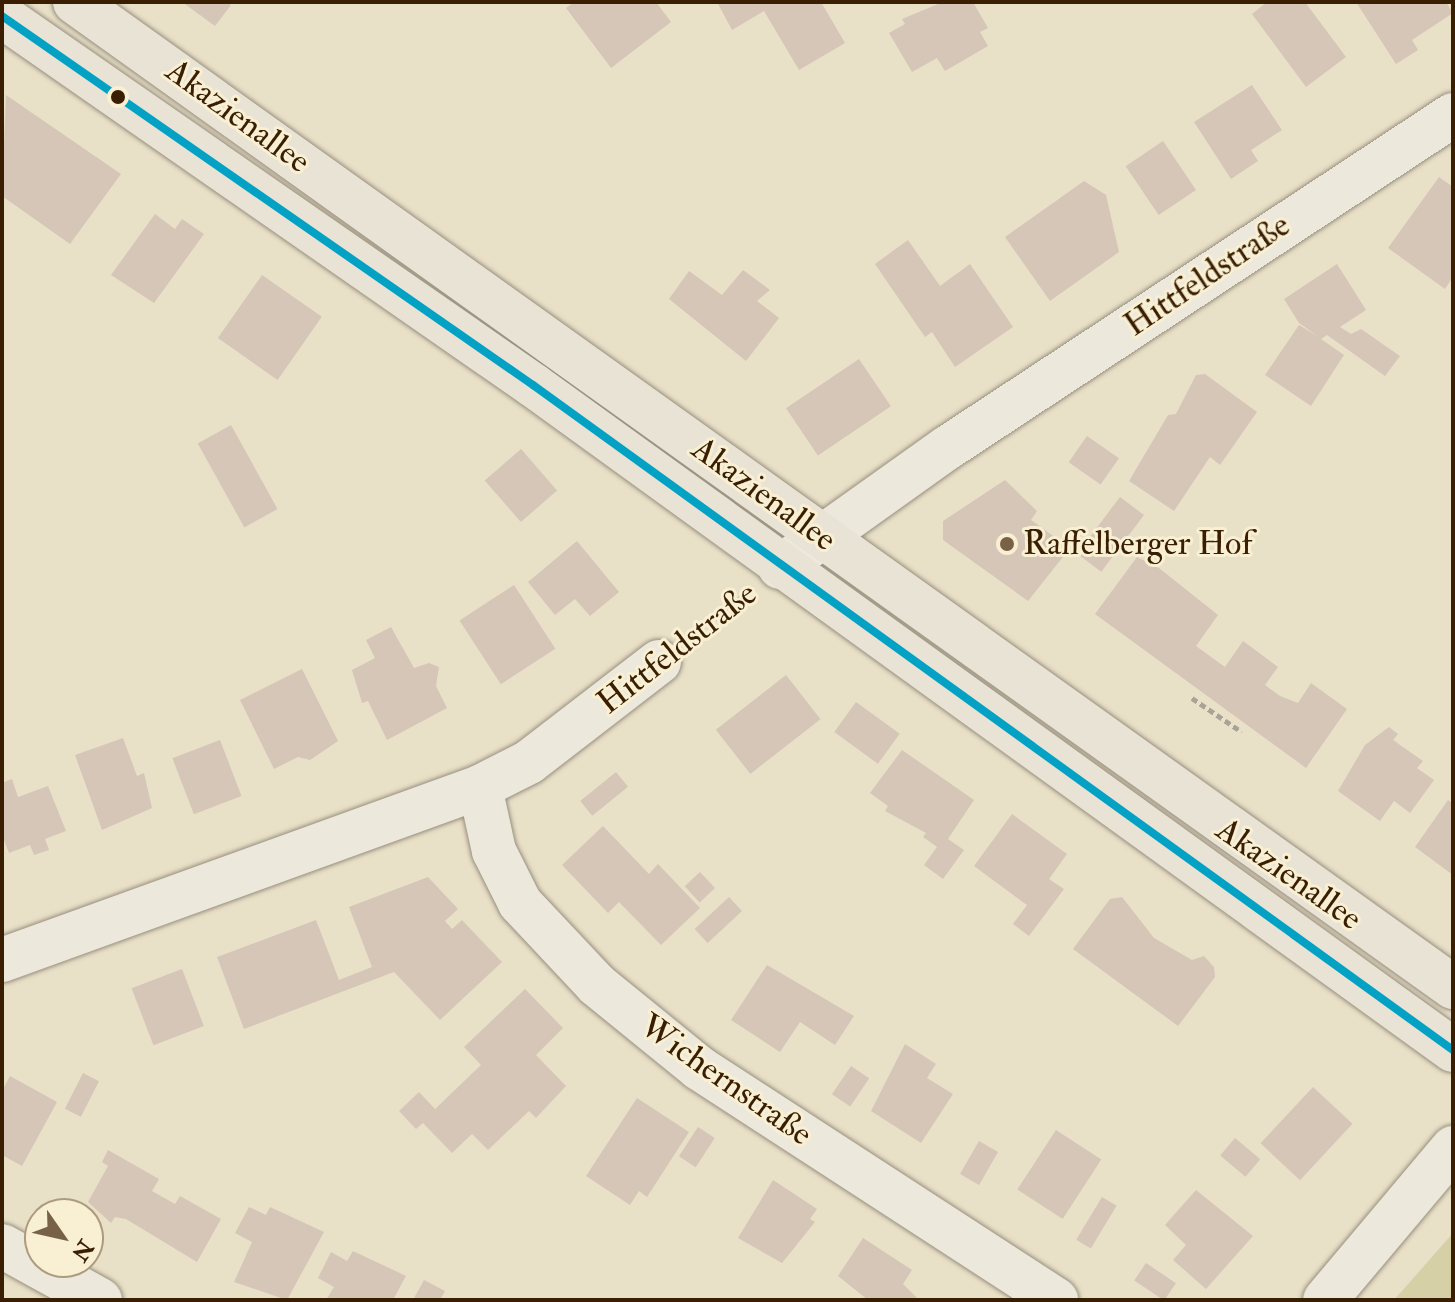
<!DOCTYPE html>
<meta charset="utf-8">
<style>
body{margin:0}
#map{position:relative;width:1455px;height:1302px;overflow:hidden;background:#e9e0c8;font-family:"IM FELL Double Pica",serif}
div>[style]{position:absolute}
.green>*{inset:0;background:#d5d0a6}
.building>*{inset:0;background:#d5c6b8;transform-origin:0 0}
.path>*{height:5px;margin-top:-2.5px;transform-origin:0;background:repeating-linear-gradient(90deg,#a8a297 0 6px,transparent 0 10px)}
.roads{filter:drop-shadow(0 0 2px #988f7e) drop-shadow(0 0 2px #988f7e)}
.minor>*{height:44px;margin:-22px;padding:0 22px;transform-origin:22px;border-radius:22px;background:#ece8dc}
.major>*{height:44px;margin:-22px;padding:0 22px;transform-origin:22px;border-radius:22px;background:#e9e3d6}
.bus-1>*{height:8px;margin:-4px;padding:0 4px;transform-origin:4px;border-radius:4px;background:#03a2c4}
.dots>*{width:22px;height:22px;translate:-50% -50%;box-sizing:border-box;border:4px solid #f9efd3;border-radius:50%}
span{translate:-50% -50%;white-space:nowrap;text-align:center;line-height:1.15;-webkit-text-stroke:6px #f9efd3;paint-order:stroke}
.street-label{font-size:34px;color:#391e02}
.poi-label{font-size:34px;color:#391e02}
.left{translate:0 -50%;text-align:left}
.frame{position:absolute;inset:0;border:4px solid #391e02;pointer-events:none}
.north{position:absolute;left:24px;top:1198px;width:80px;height:80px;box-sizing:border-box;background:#f9efd3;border:2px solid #ac9b7f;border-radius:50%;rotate:124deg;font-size:22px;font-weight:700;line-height:32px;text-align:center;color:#391e02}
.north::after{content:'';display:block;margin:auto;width:28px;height:36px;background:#776247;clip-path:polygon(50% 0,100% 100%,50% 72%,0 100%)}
</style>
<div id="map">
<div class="green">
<div style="clip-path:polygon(1453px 1233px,1453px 1300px,1394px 1300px)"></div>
</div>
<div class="building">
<div style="clip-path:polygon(182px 2px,226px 2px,231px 5px,215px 26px)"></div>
<div style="clip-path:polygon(574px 2px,656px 2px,671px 22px,611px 68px,566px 8px)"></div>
<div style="clip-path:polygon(717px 2px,821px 2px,845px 43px,799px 70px,764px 11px,732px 30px)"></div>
<div style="clip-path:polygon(943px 2px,973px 2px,988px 28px,980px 32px,988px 46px,945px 71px,937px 58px,912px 72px,889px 33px,905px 24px,902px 19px)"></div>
<div style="clip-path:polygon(1267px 2px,1305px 2px,1346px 57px,1306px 87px,1252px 14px)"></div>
<div style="clip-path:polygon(1356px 2px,1446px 2px,1453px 13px,1412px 40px,1418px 50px,1396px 64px)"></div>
<div style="clip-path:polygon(1252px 85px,1282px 130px,1251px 150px,1258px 161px,1231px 179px,1194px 122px)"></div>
<div style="clip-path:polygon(6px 95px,121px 174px,70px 244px,2px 196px)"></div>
<div style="left:1163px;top:141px;width:59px;height:45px;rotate:56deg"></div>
<div style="clip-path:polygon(1439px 177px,1453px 187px,1453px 277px,1445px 289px,1388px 248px)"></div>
<div style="clip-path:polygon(1084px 181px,1106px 195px,1119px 252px,1050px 301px,1005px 237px)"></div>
<div style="clip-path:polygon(155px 214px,175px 229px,182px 219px,204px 234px,154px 303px,111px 275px)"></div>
<div style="clip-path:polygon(908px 240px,940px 286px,970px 264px,1013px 327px,955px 367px,932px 332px,925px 337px,875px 264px)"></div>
<div style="clip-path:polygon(1337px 264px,1366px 310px,1340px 327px,1351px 334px,1361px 329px,1400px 356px,1385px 376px,1327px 335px,1321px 339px,1344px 355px,1311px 406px,1265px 375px,1299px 325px,1319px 337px,1299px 323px,1284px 299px)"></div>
<div style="clip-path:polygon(743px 270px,770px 290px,757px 301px,779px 318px,746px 361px,669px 299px,689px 271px,722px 295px)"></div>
<div style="left:262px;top:275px;width:73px;height:77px;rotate:35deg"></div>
<div style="left:859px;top:359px;width:57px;height:88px;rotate:56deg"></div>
<div style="clip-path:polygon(1205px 374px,1257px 412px,1220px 465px,1210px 457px,1174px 511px,1129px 481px,1168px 415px,1176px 414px,1196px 375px)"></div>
<div style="left:231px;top:425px;width:96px;height:38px;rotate:61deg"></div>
<div style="left:1087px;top:436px;width:39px;height:32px;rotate:35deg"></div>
<div style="left:521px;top:449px;width:55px;height:48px;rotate:49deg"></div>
<div style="clip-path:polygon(1005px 480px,1037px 511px,1031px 520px,1070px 548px,1028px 601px,943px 540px,943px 521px)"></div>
<div style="left:1120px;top:497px;width:30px;height:71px;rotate:37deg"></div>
<div style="clip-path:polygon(577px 541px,619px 592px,590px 616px,575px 599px,555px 615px,528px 582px)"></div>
<div style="clip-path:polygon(1137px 557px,1159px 568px,1218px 615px,1196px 646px,1225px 667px,1243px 641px,1278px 667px,1265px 685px,1280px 696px,1298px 703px,1311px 683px,1347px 709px,1306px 768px,1095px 614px)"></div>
<div style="left:514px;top:585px;width:76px;height:65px;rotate:57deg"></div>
<div style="clip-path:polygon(391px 627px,414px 668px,429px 663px,439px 667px,436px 686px,447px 708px,387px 740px,368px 701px,362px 703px,352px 670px,375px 658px,366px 640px)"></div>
<div style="clip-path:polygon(302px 669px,338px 741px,310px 760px,298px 757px,274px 769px,240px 700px)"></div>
<div style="left:786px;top:675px;width:56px;height:89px;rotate:52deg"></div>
<div style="left:856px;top:702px;width:54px;height:37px;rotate:36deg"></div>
<div style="clip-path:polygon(1389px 727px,1398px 734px,1393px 740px,1423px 761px,1417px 768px,1434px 780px,1410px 813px,1394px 801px,1380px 821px,1338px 791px,1365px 745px)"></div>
<div style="clip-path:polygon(123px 738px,137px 776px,144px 773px,152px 808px,102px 830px,75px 755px)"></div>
<div style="left:220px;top:740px;width:60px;height:51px;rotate:69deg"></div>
<div style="clip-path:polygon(902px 750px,974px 800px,948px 839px,964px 850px,943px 879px,924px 865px,937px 847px,923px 837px,926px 833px,885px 811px,888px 806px,870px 793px)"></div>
<div style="left:616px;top:772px;width:19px;height:46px;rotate:51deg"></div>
<div style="clip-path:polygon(12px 779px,18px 797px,48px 786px,66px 831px,45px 839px,49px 850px,34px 855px,30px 845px,9px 853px,2px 835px,2px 783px)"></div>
<div style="clip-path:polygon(1448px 800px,1453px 804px,1453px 875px,1415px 847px)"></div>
<div style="clip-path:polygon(1012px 814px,1067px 854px,1049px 879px,1064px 889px,1029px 936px,1013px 924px,1027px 905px,974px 866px)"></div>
<div style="clip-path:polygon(603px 826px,649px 874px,658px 864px,700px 908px,661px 945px,619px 902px,608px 913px,562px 865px)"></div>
<div style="left:700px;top:872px;width:22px;height:21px;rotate:47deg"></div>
<div style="clip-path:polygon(428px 877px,458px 909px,445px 921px,452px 929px,462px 920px,502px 962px,440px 1020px,394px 972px,244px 1029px,217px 957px,316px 920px,339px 980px,372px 967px,349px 907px)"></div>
<div style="left:729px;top:897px;width:19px;height:47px;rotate:47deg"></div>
<div style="clip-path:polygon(1122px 897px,1154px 938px,1192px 960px,1204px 956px,1214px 967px,1215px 977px,1178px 1026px,1073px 949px,1110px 899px)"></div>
<div style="clip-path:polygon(767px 965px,854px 1016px,835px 1045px,800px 1022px,780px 1052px,731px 1020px)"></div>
<div style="left:182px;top:969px;width:61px;height:54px;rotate:69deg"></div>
<div style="clip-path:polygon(525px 989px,563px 1028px,536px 1055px,566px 1086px,536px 1118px,529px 1111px,488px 1150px,472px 1134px,452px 1153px,423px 1123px,416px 1129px,399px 1111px,419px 1092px,435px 1109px,481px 1065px,464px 1047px)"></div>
<div style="clip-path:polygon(905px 1044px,936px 1064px,927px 1078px,953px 1094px,921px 1143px,871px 1111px)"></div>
<div style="left:851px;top:1066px;width:22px;height:34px;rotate:34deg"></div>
<div style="left:83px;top:1073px;width:18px;height:40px;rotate:27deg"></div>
<div style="clip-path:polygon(10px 1076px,57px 1102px,22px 1166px,2px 1155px,2px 1091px)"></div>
<div style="left:1313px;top:1087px;width:54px;height:77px;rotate:43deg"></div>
<div style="clip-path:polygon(637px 1098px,689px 1132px,647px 1197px,639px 1191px,630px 1205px,586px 1176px)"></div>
<div style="left:698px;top:1127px;width:20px;height:35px;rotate:33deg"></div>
<div style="left:1056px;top:1130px;width:54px;height:71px;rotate:33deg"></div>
<div style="left:1235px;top:1138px;width:33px;height:23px;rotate:40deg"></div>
<div style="left:979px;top:1141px;width:22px;height:38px;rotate:30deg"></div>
<div style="clip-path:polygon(108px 1150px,159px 1179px,152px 1191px,175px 1204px,180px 1196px,221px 1219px,197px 1262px,126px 1219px,115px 1217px,111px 1223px,88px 1202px,108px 1166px,102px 1162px)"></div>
<div style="clip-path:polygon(773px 1180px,817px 1209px,810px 1219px,815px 1222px,782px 1263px,738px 1238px)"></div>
<div style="clip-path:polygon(1196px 1190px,1253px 1236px,1206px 1289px,1173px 1260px,1186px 1245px,1165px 1225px)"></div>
<div style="left:1102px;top:1197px;width:17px;height:50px;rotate:31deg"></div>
<div style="clip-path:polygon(249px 1207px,266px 1215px,270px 1207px,324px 1232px,287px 1300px,234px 1282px,252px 1242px,235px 1233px)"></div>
<div style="clip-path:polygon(863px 1238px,912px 1270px,903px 1284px,919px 1300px,868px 1300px,838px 1276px)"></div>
<div style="clip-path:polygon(353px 1251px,406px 1276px,393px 1300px,326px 1300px,334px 1287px,318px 1278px,331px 1252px,347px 1261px)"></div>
<div style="left:1146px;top:1263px;width:36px;height:21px;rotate:34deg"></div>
<div style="clip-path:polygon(424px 1280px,445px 1291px,440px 1300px,413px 1300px)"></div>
</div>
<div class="path">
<div style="left:691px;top:637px;width:74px;rotate:-38.4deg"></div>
<div style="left:1192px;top:698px;width:60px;rotate:34.2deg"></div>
</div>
<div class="roads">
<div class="minor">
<div style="left:780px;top:567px;width:205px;rotate:-35.5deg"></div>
<div style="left:947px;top:448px;width:606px;rotate:-33.35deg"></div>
<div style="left:480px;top:787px;width:66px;rotate:77.7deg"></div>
<div style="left:494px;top:851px;width:58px;rotate:63.4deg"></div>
<div style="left:520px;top:903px;width:112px;rotate:46.8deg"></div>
<div style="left:597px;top:985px;width:132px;rotate:39.1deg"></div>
<div style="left:699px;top:1068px;width:426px;rotate:33deg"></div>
<div style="left:2px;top:960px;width:508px;rotate:-19.9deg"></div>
<div style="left:480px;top:787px;width:55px;rotate:-27deg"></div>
<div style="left:529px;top:762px;width:164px;rotate:-37.6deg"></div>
<div style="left:2px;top:1246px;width:112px;rotate:28.9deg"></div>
<div style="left:1325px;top:1300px;width:199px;rotate:-49.9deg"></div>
</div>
<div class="major">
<div style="left:75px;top:2px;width:1694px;rotate:35.56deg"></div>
<div style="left:2px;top:16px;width:647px;rotate:34.8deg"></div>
<div style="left:533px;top:385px;width:1135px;rotate:35.86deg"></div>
</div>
</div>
<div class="bus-1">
<div style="left:2px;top:16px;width:647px;rotate:34.8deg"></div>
<div style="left:533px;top:385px;width:1135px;rotate:35.86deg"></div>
</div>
<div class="dots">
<div style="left:118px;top:97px;background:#391e02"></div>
<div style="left:1007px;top:544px;background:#776247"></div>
</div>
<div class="street-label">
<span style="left:238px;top:116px;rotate:36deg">Akazienallee</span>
<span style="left:1207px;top:275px;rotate:-34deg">Hittfeldstraße</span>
<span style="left:764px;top:494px;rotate:36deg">Akazienallee</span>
<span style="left:677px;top:648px;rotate:-38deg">Hittfeldstraße</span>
<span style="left:1289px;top:874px;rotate:35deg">Akazienallee</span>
<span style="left:726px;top:1080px;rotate:35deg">Wichernstraße</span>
</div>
<div class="poi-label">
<span class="left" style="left:1023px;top:544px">Raffelberger Hof</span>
</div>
<div class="frame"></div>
<div class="north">N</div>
</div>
